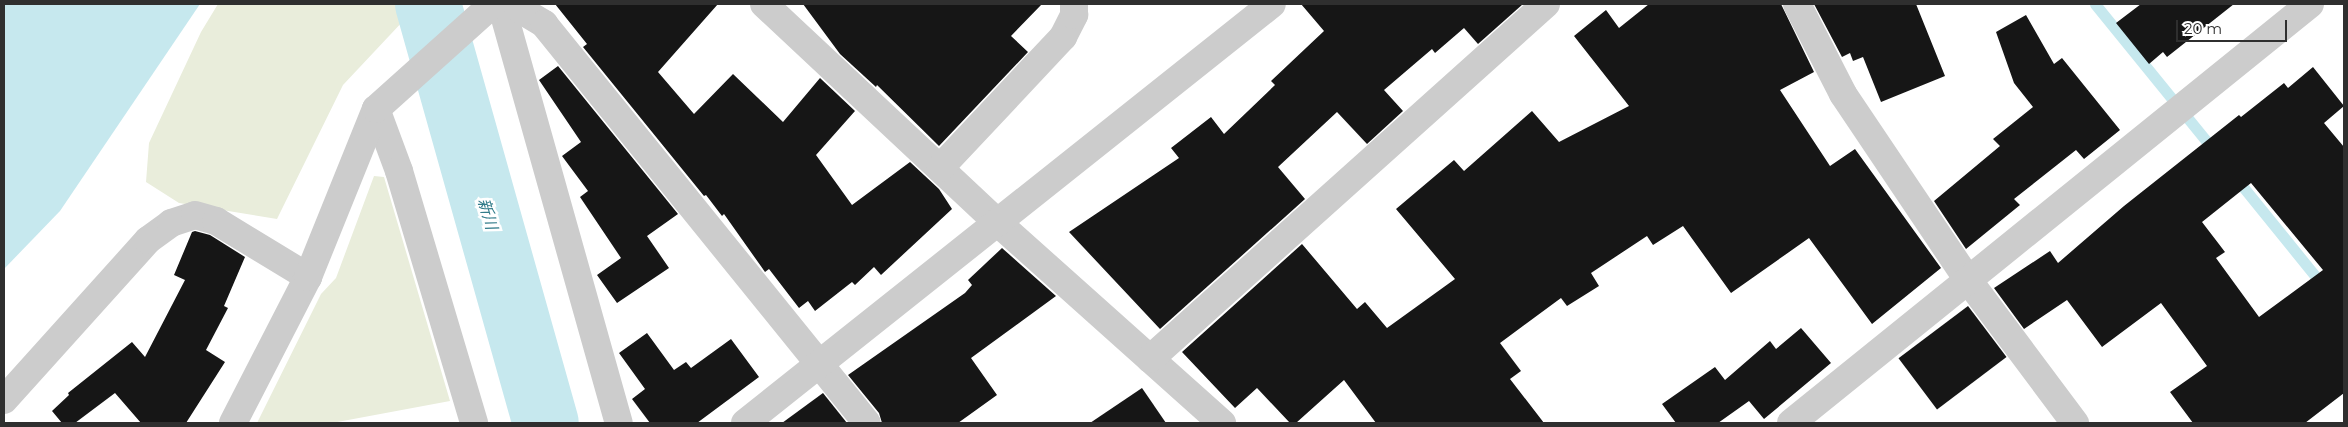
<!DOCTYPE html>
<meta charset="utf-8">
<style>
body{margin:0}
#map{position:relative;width:2348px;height:427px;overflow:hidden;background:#fff;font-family:Montserrat,"Noto Sans JP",sans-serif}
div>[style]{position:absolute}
.green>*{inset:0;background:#e9eddb}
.water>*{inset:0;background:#c6e8ee}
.stream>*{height:11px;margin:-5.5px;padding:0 5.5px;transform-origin:5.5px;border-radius:5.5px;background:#c6e8ee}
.river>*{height:66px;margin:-33px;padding:0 33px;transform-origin:33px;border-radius:33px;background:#c6e8ee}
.building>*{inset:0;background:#161616;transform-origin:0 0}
.minor>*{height:28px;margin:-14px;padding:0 14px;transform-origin:14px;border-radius:14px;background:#ccc}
span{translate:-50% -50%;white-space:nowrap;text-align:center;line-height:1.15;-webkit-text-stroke:5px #fff;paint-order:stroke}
.water-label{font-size:16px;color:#327c8a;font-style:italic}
.frame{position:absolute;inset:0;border:5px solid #2f2f2f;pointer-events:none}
.scale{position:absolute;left:2176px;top:20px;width:111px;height:22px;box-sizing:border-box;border:2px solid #2f2f2f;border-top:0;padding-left:6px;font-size:15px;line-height:18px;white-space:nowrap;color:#2f2f2f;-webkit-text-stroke:4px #fff;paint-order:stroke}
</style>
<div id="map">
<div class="green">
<div style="clip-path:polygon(218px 4px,402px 4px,405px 19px,343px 85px,277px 219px,179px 203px,146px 182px,149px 143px,201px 32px)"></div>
<div style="clip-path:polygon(374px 176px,384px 177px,450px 401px,332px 423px,257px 423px,321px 294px,336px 278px)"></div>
</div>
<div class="water">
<div style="clip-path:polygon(4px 4px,200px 4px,60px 211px,4px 269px)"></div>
</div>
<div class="stream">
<div style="left:2095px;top:4px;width:192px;rotate:50.9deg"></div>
<div style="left:2235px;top:177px;width:141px;rotate:51deg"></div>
</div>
<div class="river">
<div style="left:428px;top:4px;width:435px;rotate:74.3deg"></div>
</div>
<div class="building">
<div style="clip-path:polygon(555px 4px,718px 4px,658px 72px,694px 114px,733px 74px,783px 122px,820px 78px,855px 111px,816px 155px,852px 205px,910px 162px,939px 189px,952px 209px,881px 275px,874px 267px,855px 285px,852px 282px,815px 311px,808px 301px,799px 308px,769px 269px,765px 272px,724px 214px,722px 216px,706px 195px,704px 196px,583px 47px,587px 44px)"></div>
<div style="clip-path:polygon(803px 4px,1042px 4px,1011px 36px,1028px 52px,939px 146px,877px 85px,876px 87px,840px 54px)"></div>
<div style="clip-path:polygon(1301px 4px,1523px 4px,1478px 44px,1464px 28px,1435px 53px,1432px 49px,1384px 90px,1403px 111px,1367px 144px,1337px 112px,1278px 167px,1305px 199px,1160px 329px,1069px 232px,1179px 158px,1171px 148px,1211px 117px,1224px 134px,1275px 85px,1271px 81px,1324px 31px)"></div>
<div style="clip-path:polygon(1649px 4px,1781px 4px,1814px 72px,1780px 90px,1830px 166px,1855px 149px,1941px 268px,1872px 324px,1809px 238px,1731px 293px,1683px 226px,1653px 245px,1647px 236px,1591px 273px,1599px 286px,1567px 306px,1561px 298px,1500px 343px,1521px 371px,1510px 379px,1544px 423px,1376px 423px,1344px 380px,1296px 423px,1290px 423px,1257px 388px,1235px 408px,1182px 352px,1302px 244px,1357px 309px,1365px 302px,1387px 328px,1455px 279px,1396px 209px,1454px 160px,1464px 171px,1532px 111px,1559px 142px,1629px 106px,1574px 36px,1606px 10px,1619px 28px)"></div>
<div style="clip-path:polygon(1814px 4px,1916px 4px,1945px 76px,1881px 102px,1863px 57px,1853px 61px,1850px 53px,1842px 57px)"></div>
<div style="clip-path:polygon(2141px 4px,2234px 4px,2167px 57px,2163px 52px,2149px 64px,2116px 23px)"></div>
<div style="clip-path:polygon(2026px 15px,2054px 64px,2062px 58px,2120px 130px,2084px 159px,2076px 150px,2014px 199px,2020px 205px,1966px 249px,1934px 201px,2000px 146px,1993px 139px,2033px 107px,2014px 83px,1996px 32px)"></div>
<div style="clip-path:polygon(558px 66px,678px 214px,647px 236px,669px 268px,617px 303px,597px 275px,621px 258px,580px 197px,588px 191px,562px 156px,581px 142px,539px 80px)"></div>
<div style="clip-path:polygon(evenodd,2313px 67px,2344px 106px,2324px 123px,2344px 147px,2344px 393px,2305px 423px,2193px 423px,2170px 392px,2207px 366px,2161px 303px,2102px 347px,2067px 300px,2024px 329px,1994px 288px,2050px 251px,2058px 263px,2124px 206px,2239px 115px,2241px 117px,2284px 83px,2288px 88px,2313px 67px,2251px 183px,2323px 270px,2259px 317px,2216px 258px,2225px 252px,2202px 222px,2251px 183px)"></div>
<div style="clip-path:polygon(195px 231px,210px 235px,245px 257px,224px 306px,228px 308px,206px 350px,225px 362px,186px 423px,141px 423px,115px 393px,75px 423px,62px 423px,52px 411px,69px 395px,68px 393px,132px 342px,145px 357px,185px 280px,174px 275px,192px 232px)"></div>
<div style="clip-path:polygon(1002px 248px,1056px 296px,971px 358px,997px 395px,958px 423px,882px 423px,879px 413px,848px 375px,965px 293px,972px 285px,968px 280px)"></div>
<div style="left:1968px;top:306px;width:64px;height:87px;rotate:53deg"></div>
<div style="clip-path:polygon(1801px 328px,1831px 363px,1764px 419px,1749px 401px,1718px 423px,1676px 423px,1662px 404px,1715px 367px,1725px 380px,1770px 341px,1776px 349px)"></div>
<div style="clip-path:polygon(647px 333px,674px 370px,686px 362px,691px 368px,731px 339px,759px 377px,697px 423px,650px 423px,632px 399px,645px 389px,619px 353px)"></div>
<div style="clip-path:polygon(1142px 388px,1166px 423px,1090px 423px)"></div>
<div style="clip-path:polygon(823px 393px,847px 423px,782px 423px)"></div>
</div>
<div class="minor">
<div style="left:501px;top:4px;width:435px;rotate:74.3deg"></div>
<div style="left:511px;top:4px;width:39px;rotate:31deg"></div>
<div style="left:544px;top:24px;width:513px;rotate:51.01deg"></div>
<div style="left:764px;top:4px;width:319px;rotate:43.1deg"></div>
<div style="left:997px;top:222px;width:302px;rotate:41.8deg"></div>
<div style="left:1797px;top:4px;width:101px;rotate:62.9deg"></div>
<div style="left:1843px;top:94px;width:224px;rotate:56.1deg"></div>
<div style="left:1968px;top:280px;width:179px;rotate:53.2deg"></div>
<div style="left:376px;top:109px;width:66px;rotate:69.6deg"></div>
<div style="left:399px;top:171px;width:263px;rotate:73.4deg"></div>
<div style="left:940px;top:168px;width:180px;rotate:-46.8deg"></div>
<div style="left:1063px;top:37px;width:25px;rotate:-63deg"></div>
<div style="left:1074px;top:15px;width:11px;rotate:-90deg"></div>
<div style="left:1150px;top:359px;width:532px;rotate:-41.88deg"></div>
<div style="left:4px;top:400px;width:215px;rotate:-48deg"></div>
<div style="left:148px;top:240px;width:29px;rotate:-36deg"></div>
<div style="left:171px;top:223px;width:25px;rotate:-18deg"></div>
<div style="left:195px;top:215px;width:22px;rotate:16deg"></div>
<div style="left:216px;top:221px;width:108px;rotate:31.3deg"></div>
<div style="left:233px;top:423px;width:164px;rotate:-62.8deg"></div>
<div style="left:308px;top:277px;width:181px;rotate:-68deg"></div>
<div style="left:376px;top:109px;width:157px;rotate:-41.9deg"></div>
<div style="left:745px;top:423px;width:673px;rotate:-38.49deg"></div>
<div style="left:1791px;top:423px;width:667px;rotate:-38.91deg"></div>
</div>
<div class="water-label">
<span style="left:487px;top:214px;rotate:74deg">新川</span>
</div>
<div class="frame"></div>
<div class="scale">20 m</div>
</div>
